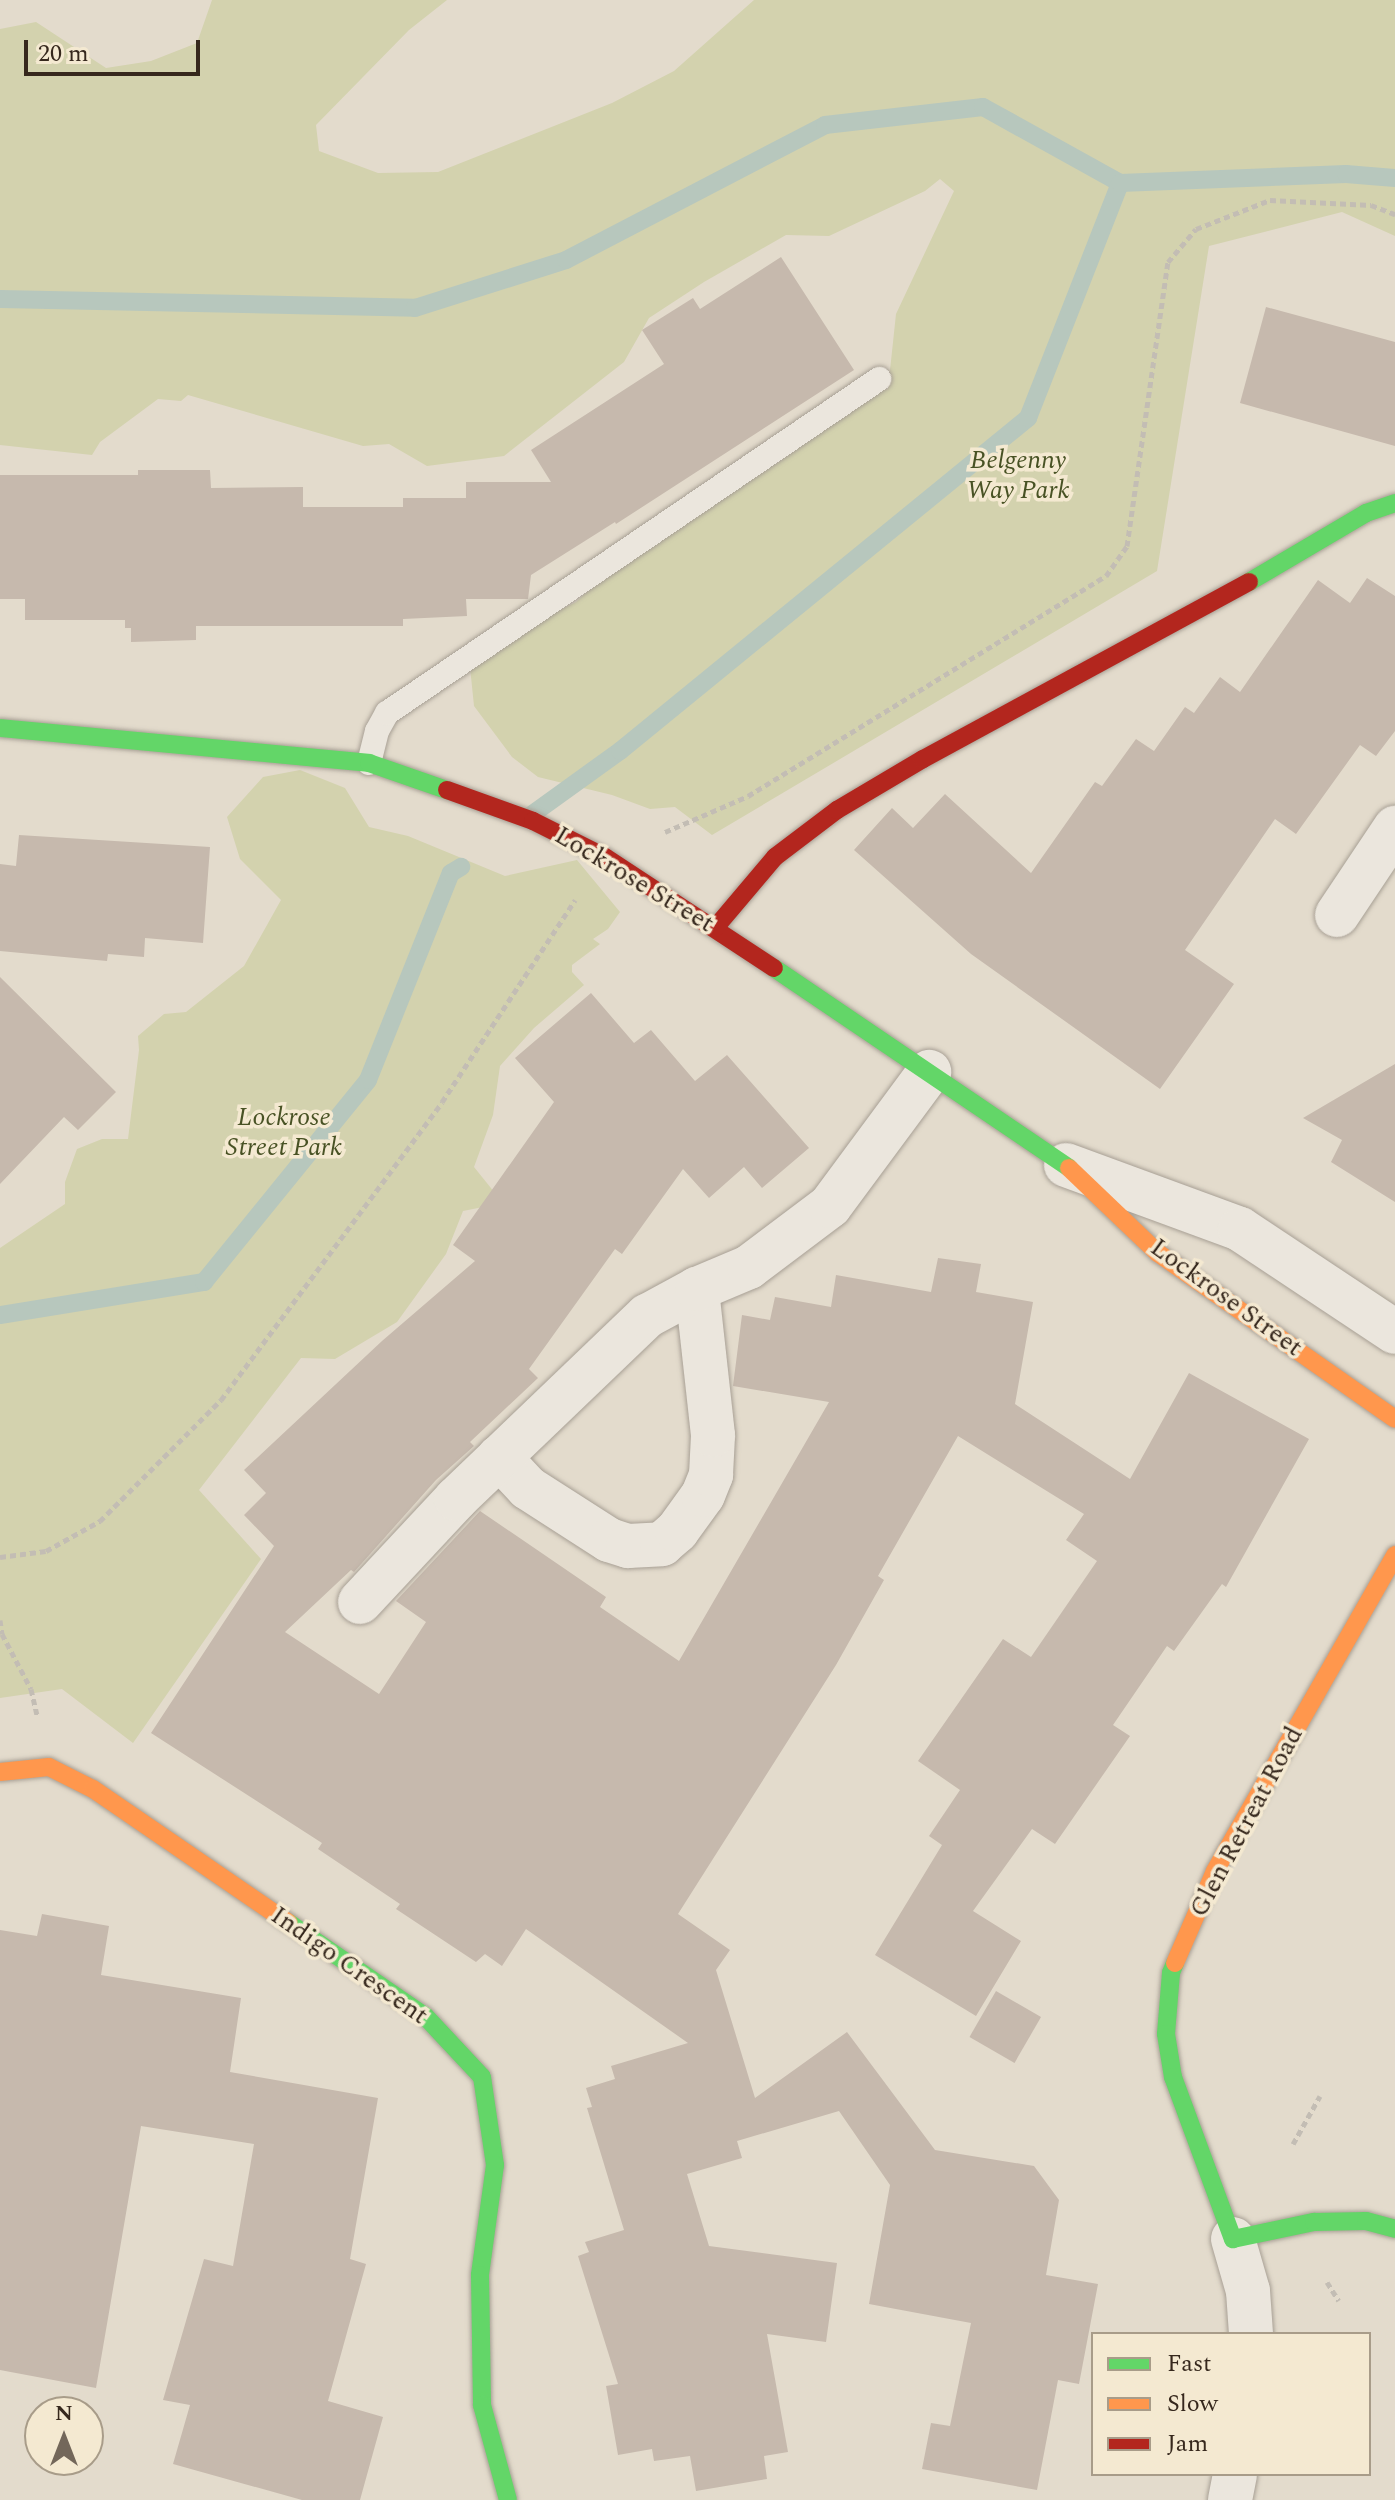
<!DOCTYPE html>
<style>
body{margin:0}
#map{position:relative;width:1395px;height:2500px;overflow:hidden;background:#e3dbcc;font-family:Spectral,serif}
div>[style]{position:absolute}
.green>*{inset:0;background:#d3d2ae}
.stream>*{height:18px;margin:-9px;padding:0 9px;transform-origin:9px;border-radius:9px;background:#b7c7bd}
.building>*{inset:0;background:#c6b9ad;transform-origin:0 0}
.path>*{height:5px;margin-top:-2.5px;transform-origin:0;background:repeating-linear-gradient(90deg,#c3bdb4 0 6px,transparent 0 10px)}
.roads{filter:drop-shadow(0 0 2px #a8a095) drop-shadow(0 0 2px #a8a095)}
.lane>*{height:24px;margin:-12px;padding:0 12px;transform-origin:12px;border-radius:12px;background:#ebe6dd}
.street>*{height:44px;margin:-22px;padding:0 22px;transform-origin:22px;border-radius:22px;background:#ebe6dd}
.fast>*{height:18px;margin:-9px;padding:0 9px;transform-origin:9px;border-radius:9px;background:#63d668}
.slow>*{height:18px;margin:-9px;padding:0 9px;transform-origin:9px;border-radius:9px;background:#ff974d}
.jam>*{height:18px;margin:-9px;padding:0 9px;transform-origin:9px;border-radius:9px;background:#b3261e}
span{translate:-50% -50%;white-space:nowrap;text-align:center;line-height:1.15;-webkit-text-stroke:7px #f4e9d1;paint-order:stroke}
.park-label{font-size:26px;color:#485224;font-style:italic}
.street-label{font-size:26px;color:#36281d}
.legend{position:absolute;left:1091px;top:2332px;width:280px;height:144px;box-sizing:border-box;background:#f4e9d1;border:2px solid #a89c89;margin:0;padding:10px 14px;list-style:none;font-size:24px;color:#36281d}
.legend li{display:flex;align-items:center;gap:16px;height:40px}
.legend b{width:40px;border:2px solid #a89c89}
.north{position:absolute;left:24px;top:2396px;width:80px;height:80px;box-sizing:border-box;background:#f4e9d1;border:2px solid #a89c89;border-radius:50%;rotate:0deg;font-size:22px;font-weight:700;line-height:32px;text-align:center;color:#36281d}
.north::after{content:'';display:block;margin:auto;width:28px;height:36px;background:#73675a;clip-path:polygon(50% 0,100% 100%,50% 72%,0 100%)}
.scale{position:absolute;left:24px;top:40px;width:176px;height:36px;box-sizing:border-box;border:4px solid #36281d;border-top:0;padding-left:10px;font-size:24px;line-height:28px;white-space:nowrap;color:#36281d;-webkit-text-stroke:6px #f4e9d1;paint-order:stroke}
</style>
<div id="map">
<div class="green">
<div style="clip-path:polygon(212px 0,447px 0,409px 30px,316px 125px,319px 151px,378px 173px,438px 172px,612px 103px,674px 71px,754px 0,1395px 0,1395px 236px,1342px 212px,1209px 246px,1157px 571px,712px 835px,675px 807px,650px 809px,612px 795px,538px 777px,512px 757px,474px 706px,470px 667px,516px 632px,576px 602px,699px 489px,776px 464px,875px 392px,888px 389px,896px 314px,954px 191px,940px 179px,925px 191px,829px 236px,786px 235px,704px 282px,649px 318px,624px 362px,504px 456px,427px 466px,389px 444px,363px 446px,188px 395px,181px 401px,158px 399px,100px 442px,92px 455px,0 445px,0 29px,36px 22px,106px 68px,151px 61px,197px 43px)"></div>
<div style="clip-path:polygon(300px 770px,345px 788px,369px 827px,408px 836px,505px 876px,577px 860px,620px 912px,608px 929px,593px 939px,600px 944px,572px 965px,572px 972px,584px 985px,534px 1028px,500px 1066px,493px 1115px,474px 1167px,503px 1203px,463px 1211px,446px 1254px,397px 1322px,335px 1359px,301px 1358px,199px 1490px,261px 1559px,133px 1743px,62px 1689px,0 1698px,0 1248px,65px 1204px,65px 1182px,77px 1149px,102px 1139px,128px 1139px,139px 1050px,138px 1036px,164px 1014px,186px 1012px,244px 966px,281px 900px,240px 859px,227px 817px,263px 777px)"></div>
</div>
<div class="stream">
<div style="left:0;top:299px;width:415px;rotate:1.2deg"></div>
<div style="left:415px;top:308px;width:158px;rotate:-17.6deg"></div>
<div style="left:566px;top:260px;width:292px;rotate:-27.5deg"></div>
<div style="left:825px;top:125px;width:159px;rotate:-6.5deg"></div>
<div style="left:983px;top:107px;width:157px;rotate:29deg"></div>
<div style="left:527px;top:818px;width:115px;rotate:-35.8deg"></div>
<div style="left:620px;top:751px;width:527px;rotate:-39.22deg"></div>
<div style="left:1028px;top:418px;width:252px;rotate:-68.6deg"></div>
<div style="left:1120px;top:183px;width:226px;rotate:-2.3deg"></div>
<div style="left:1346px;top:174px;width:49px;rotate:4.7deg"></div>
<div style="left:0;top:1315px;width:207px;rotate:-9.2deg"></div>
<div style="left:204px;top:1282px;width:260px;rotate:-50.9deg"></div>
<div style="left:368px;top:1080px;width:223px;rotate:-68.2deg"></div>
<div style="left:451px;top:873px;width:12px;rotate:-31deg"></div>
</div>
<div class="building">
<div style="clip-path:polygon(781px 257px,854px 370px,616px 524px,615px 522px,531px 575px,528px 599px,466px 599px,467px 616px,403px 619px,403px 626px,196px 626px,196px 640px,131px 642px,131px 628px,125px 628px,125px 620px,25px 620px,25px 599px,0 599px,0 475px,138px 475px,138px 470px,210px 470px,211px 488px,303px 487px,303px 507px,403px 507px,403px 498px,466px 498px,466px 482px,551px 482px,531px 450px,664px 364px,642px 330px,693px 298px,700px 309px)"></div>
<div style="clip-path:polygon(1266px 307px,1395px 342px,1395px 446px,1240px 403px)"></div>
<div style="clip-path:polygon(1367px 578px,1395px 596px,1395px 731px,1376px 756px,1360px 745px,1296px 834px,1275px 819px,1185px 950px,1234px 984px,1160px 1089px,971px 954px,854px 850px,892px 808px,913px 828px,945px 794px,1031px 873px,1095px 782px,1102px 786px,1136px 739px,1154px 751px,1185px 707px,1194px 713px,1220px 677px,1240px 692px,1318px 580px,1350px 603px)"></div>
<div style="clip-path:polygon(19px 835px,210px 847px,203px 943px,145px 938px,144px 957px,108px 954px,107px 961px,0 951px,0 864px,16px 866px)"></div>
<div style="clip-path:polygon(0 977px,116px 1092px,78px 1130px,64px 1117px,0 1184px)"></div>
<div style="clip-path:polygon(591px 993px,634px 1043px,651px 1030px,695px 1081px,727px 1055px,809px 1148px,762px 1188px,744px 1167px,709px 1198px,683px 1169px,622px 1254px,615px 1249px,529px 1369px,538px 1378px,470px 1442px,474px 1446px,436px 1480px,354px 1572px,351px 1570px,285px 1632px,379px 1694px,426px 1622px,396px 1601px,480px 1511px,606px 1597px,600px 1607px,679px 1661px,829px 1402px,733px 1386px,742px 1315px,770px 1320px,775px 1297px,831px 1307px,836px 1275px,931px 1292px,938px 1258px,981px 1264px,976px 1292px,1033px 1302px,1015px 1404px,1130px 1479px,1189px 1373px,1309px 1439px,1226px 1587px,1222px 1584px,1174px 1651px,1167px 1646px,1113px 1725px,1130px 1736px,1055px 1844px,1032px 1829px,973px 1911px,1021px 1941px,976px 2016px,875px 1955px,942px 1845px,929px 1836px,960px 1790px,918px 1761px,1003px 1639px,1031px 1657px,1097px 1561px,1066px 1540px,1084px 1514px,958px 1436px,878px 1576px,884px 1580px,836px 1665px,678px 1914px,730px 1950px,716px 1970px,755px 2098px,847px 2032px,935px 2150px,1034px 2166px,1059px 2200px,1046px 2275px,1098px 2284px,1079px 2384px,1058px 2380px,1037px 2490px,922px 2469px,931px 2423px,950px 2426px,971px 2323px,869px 2304px,890px 2185px,839px 2111px,737px 2141px,742px 2158px,687px 2174px,709px 2246px,837px 2263px,826px 2342px,767px 2334px,788px 2452px,764px 2456px,767px 2479px,696px 2491px,690px 2456px,654px 2461px,652px 2449px,618px 2455px,606px 2386px,618px 2384px,578px 2256px,589px 2252px,585px 2242px,624px 2230px,587px 2108px,592px 2107px,586px 2088px,615px 2079px,611px 2066px,688px 2043px,526px 1929px,502px 1966px,485px 1954px,476px 1962px,396px 1909px,400px 1904px,318px 1849px,322px 1843px,151px 1733px,274px 1546px,244px 1515px,266px 1493px,244px 1470px,382px 1341px,475px 1261px,453px 1245px,554px 1102px,515px 1058px)"></div>
<div style="clip-path:polygon(1395px 1064px,1395px 1202px,1331px 1162px,1342px 1140px,1303px 1118px)"></div>
<div style="clip-path:polygon(42px 1914px,109px 1926px,101px 1975px,241px 1998px,230px 2072px,378px 2098px,350px 2259px,366px 2264px,328px 2401px,383px 2417px,360px 2500px,302px 2500px,173px 2464px,190px 2405px,163px 2400px,204px 2259px,233px 2266px,254px 2144px,141px 2126px,96px 2388px,0 2370px,0 1930px,37px 1936px)"></div>
<div style="left:996px;top:1991px;width:52px;height:53px;rotate:30deg"></div>
</div>
<div class="path">
<div style="left:665px;top:832px;width:90px;rotate:-23.4deg"></div>
<div style="left:748px;top:796px;width:420px;rotate:-31.6deg"></div>
<div style="left:1106px;top:576px;width:37px;rotate:-55deg"></div>
<div style="left:1127px;top:546px;width:287px;rotate:-81.8deg"></div>
<div style="left:1168px;top:262px;width:43px;rotate:-49.7deg"></div>
<div style="left:1196px;top:229px;width:79px;rotate:-21.4deg"></div>
<div style="left:1270px;top:200px;width:101px;rotate:2.8deg"></div>
<div style="left:1371px;top:205px;width:26px;rotate:21deg"></div>
<div style="left:0;top:1557px;width:46px;rotate:-7.4deg"></div>
<div style="left:46px;top:1551px;width:62px;rotate:-29.1deg"></div>
<div style="left:100px;top:1521px;width:171px;rotate:-45deg"></div>
<div style="left:221px;top:1400px;width:371px;rotate:-53.4deg"></div>
<div style="left:442px;top:1102px;width:242px;rotate:-56.6deg"></div>
<div style="left:0;top:1620px;width:14px;rotate:82deg"></div>
<div style="left:2px;top:1634px;width:62px;rotate:62.2deg"></div>
<div style="left:31px;top:1689px;width:27px;rotate:77deg"></div>
<div style="left:1293px;top:2144px;width:55px;rotate:-60.6deg"></div>
<div style="left:1327px;top:2282px;width:22px;rotate:58deg"></div>
</div>
<div class="roads">
<div class="lane">
<div style="left:369px;top:763px;width:33px;rotate:-76deg"></div>
<div style="left:377px;top:731px;width:21px;rotate:-61deg"></div>
<div style="left:387px;top:713px;width:595px;rotate:-34.17deg"></div>
</div>
<div class="street">
<div style="left:1337px;top:915px;width:105px;rotate:-56.3deg"></div>
<div style="left:1066px;top:1165px;width:185px;rotate:20.2deg"></div>
<div style="left:1240px;top:1229px;width:186px;rotate:33.6deg"></div>
<div style="left:499px;top:1457px;width:42px;rotate:46.9deg"></div>
<div style="left:528px;top:1488px;width:96px;rotate:32.7deg"></div>
<div style="left:609px;top:1540px;width:20px;rotate:18deg"></div>
<div style="left:628px;top:1546px;width:34px;rotate:-3deg"></div>
<div style="left:662px;top:1544px;width:20px;rotate:-41deg"></div>
<div style="left:677px;top:1531px;width:44px;rotate:-54.2deg"></div>
<div style="left:703px;top:1495px;width:22px;rotate:-68deg"></div>
<div style="left:711px;top:1475px;width:40px;rotate:-87.1deg"></div>
<div style="left:713px;top:1435px;width:147px;rotate:-96.3deg"></div>
<div style="left:360px;top:1602px;width:141px;rotate:-47deg"></div>
<div style="left:456px;top:1499px;width:265px;rotate:-43.8deg"></div>
<div style="left:647px;top:1316px;width:57px;rotate:-28.4deg"></div>
<div style="left:697px;top:1289px;width:56px;rotate:-22.9deg"></div>
<div style="left:749px;top:1267px;width:101px;rotate:-37deg"></div>
<div style="left:830px;top:1206px;width:167px;rotate:-53.5deg"></div>
<div style="left:1233px;top:2239px;width:54px;rotate:73.9deg"></div>
<div style="left:1248px;top:2291px;width:43px;rotate:86deg"></div>
<div style="left:1230px;top:2500px;width:26px;rotate:-79deg"></div>
</div>
<div class="fast">
<div style="left:1249px;top:582px;width:136px;rotate:-30.5deg"></div>
<div style="left:1366px;top:513px;width:31px;rotate:-19deg"></div>
<div style="left:0;top:728px;width:371px;rotate:5.4deg"></div>
<div style="left:369px;top:763px;width:83px;rotate:19.1deg"></div>
<div style="left:774px;top:968px;width:356px;rotate:34.1deg"></div>
<div style="left:289px;top:1923px;width:165px;rotate:34.4deg"></div>
<div style="left:425px;top:2016px;width:83px;rotate:46.9deg"></div>
<div style="left:482px;top:2077px;width:89px;rotate:81.6deg"></div>
<div style="left:495px;top:2165px;width:111px;rotate:97.8deg"></div>
<div style="left:480px;top:2275px;width:130px;rotate:89.1deg"></div>
<div style="left:482px;top:2405px;width:98px;rotate:74.7deg"></div>
<div style="left:1175px;top:1963px;width:11px;rotate:112deg"></div>
<div style="left:1171px;top:1973px;width:61px;rotate:94.7deg"></div>
<div style="left:1166px;top:2034px;width:44px;rotate:80.8deg"></div>
<div style="left:1173px;top:2077px;width:173px;rotate:69.7deg"></div>
<div style="left:1233px;top:2239px;width:83px;rotate:-11.9deg"></div>
<div style="left:1314px;top:2222px;width:52px;rotate:-1.1deg"></div>
<div style="left:1366px;top:2221px;width:30px;rotate:15deg"></div>
</div>
<div class="slow">
<div style="left:1069px;top:1168px;width:123px;rotate:43.7deg"></div>
<div style="left:1158px;top:1253px;width:289px;rotate:35deg"></div>
<div style="left:0;top:1772px;width:49px;rotate:-5.8deg"></div>
<div style="left:49px;top:1767px;width:49px;rotate:26.6deg"></div>
<div style="left:93px;top:1789px;width:237px;rotate:34.4deg"></div>
<div style="left:1175px;top:1963px;width:100px;rotate:-66.5deg"></div>
<div style="left:1215px;top:1871px;width:364px;rotate:-60.3deg"></div>
</div>
<div class="jam">
<div style="left:447px;top:790px;width:91px;rotate:19.8deg"></div>
<div style="left:533px;top:821px;width:80px;rotate:26.6deg"></div>
<div style="left:605px;top:857px;width:202px;rotate:33.3deg"></div>
<div style="left:715px;top:928px;width:93px;rotate:-49.8deg"></div>
<div style="left:775px;top:857px;width:78px;rotate:-37.2deg"></div>
<div style="left:837px;top:810px;width:100px;rotate:-30.7deg"></div>
<div style="left:923px;top:759px;width:371px;rotate:-28.5deg"></div>
</div>
</div>
<div class="park-label">
<span style="left:1018px;top:476px">Belgenny<br>Way Park</span>
<span style="left:284px;top:1133px">Lockrose<br>Street Park</span>
</div>
<div class="street-label">
<span style="left:634px;top:880px;rotate:31deg">Lockrose Street</span>
<span style="left:1226px;top:1298px;rotate:36deg">Lockrose Street</span>
<span style="left:1247px;top:1822px;rotate:-62deg">Glen Retreat Road</span>
<span style="left:349px;top:1966px;rotate:35deg">Indigo Crescent</span>
</div>
<ul class="legend">
<li><b style="height:10px;background:#63d668"></b>Fast</li>
<li><b style="height:10px;background:#ff974d"></b>Slow</li>
<li><b style="height:10px;background:#b3261e"></b>Jam</li>
</ul>
<div class="north">N</div>
<div class="scale">20 m</div>
</div>
